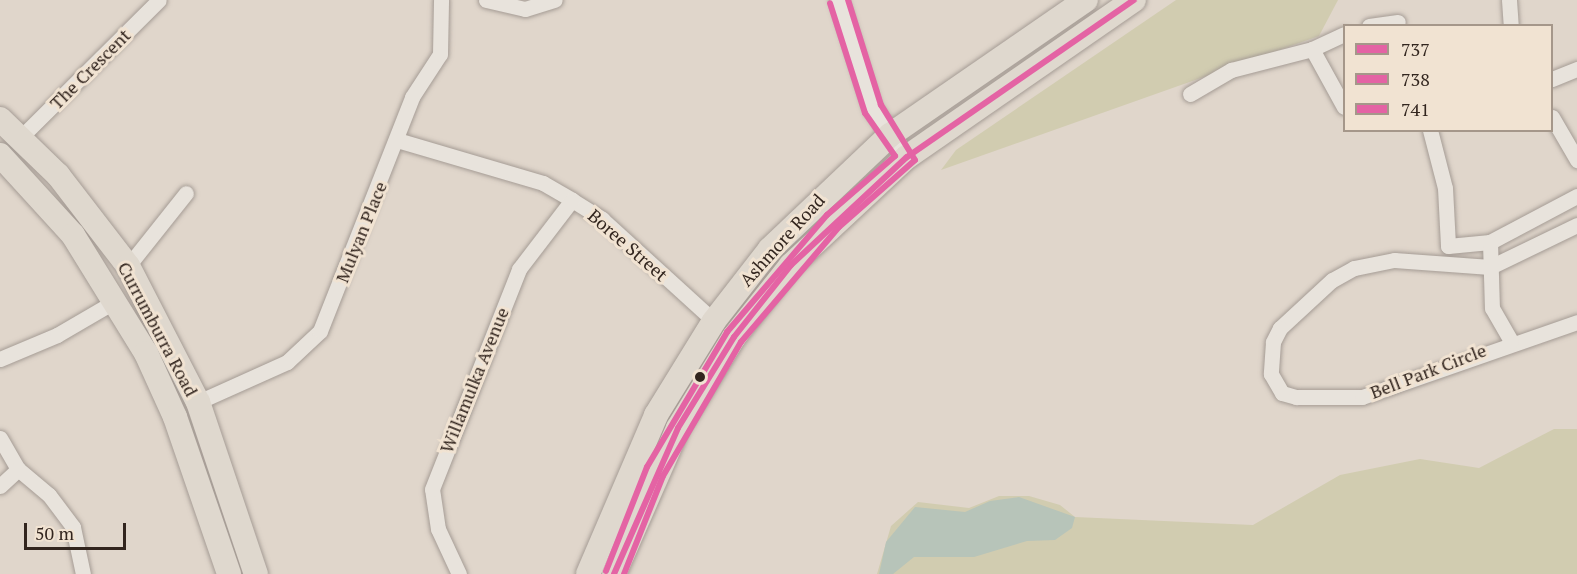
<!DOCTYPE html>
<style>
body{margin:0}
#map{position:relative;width:1577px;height:574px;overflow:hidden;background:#e0d6cb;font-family:"PT Serif",serif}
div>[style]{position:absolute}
.green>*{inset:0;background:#d1ccb0}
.water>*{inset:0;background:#b7c4b9}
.roads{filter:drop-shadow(0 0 2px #a59c95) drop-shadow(0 0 2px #a59c95)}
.minor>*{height:15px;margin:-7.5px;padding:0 7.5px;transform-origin:7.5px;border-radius:7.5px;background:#e8e3dc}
.tertiary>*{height:18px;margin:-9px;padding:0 9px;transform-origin:9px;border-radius:9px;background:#e8e3dc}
.primary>*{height:24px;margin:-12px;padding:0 12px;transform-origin:12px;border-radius:12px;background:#dfd8ce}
.bus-1>*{height:6px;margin:-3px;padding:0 3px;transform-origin:3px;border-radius:3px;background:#e463a4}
.bus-2>*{height:6px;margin:-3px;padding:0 3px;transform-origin:3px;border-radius:3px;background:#e463a4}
.bus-3>*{height:6px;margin:-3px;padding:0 3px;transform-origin:3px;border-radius:3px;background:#e463a4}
.dots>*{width:16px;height:16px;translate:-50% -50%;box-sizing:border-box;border:3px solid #f1e3d2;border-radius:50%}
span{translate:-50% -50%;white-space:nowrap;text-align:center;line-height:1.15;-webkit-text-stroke:6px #f1e3d2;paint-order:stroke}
.street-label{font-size:18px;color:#32251e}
.legend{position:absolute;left:1343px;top:24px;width:210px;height:108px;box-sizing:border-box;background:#f1e3d2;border:2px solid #a5978a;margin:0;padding:8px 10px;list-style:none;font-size:18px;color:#32251e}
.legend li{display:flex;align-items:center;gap:12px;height:30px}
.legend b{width:30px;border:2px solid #a5978a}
.scale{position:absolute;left:24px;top:523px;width:102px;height:27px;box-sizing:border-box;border:3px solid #32251e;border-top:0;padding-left:8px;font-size:18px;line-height:21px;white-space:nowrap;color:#32251e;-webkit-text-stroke:4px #f1e3d2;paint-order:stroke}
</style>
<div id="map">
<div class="green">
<div style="clip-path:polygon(1176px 0,1338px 0,1319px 36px,941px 170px,956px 150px)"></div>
<div style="clip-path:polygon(1554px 429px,1577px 429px,1577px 574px,877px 574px,891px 526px,918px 502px,969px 508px,999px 496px,1029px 496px,1060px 505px,1075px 517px,1253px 525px,1340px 475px,1420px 459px,1479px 468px)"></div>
</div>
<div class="water">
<div style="clip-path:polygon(1019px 497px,1075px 517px,1072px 528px,1055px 540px,1027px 541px,974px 557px,914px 557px,893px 574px,879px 574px,886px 542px,915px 507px,965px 512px,990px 501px)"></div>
</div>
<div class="roads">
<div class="minor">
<div style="left:486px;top:0;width:40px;rotate:13deg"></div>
<div style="left:525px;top:9px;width:31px;rotate:-17deg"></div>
<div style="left:1509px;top:0;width:26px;rotate:86deg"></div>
<div style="left:1369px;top:26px;width:29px;rotate:-8deg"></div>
<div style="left:1312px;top:49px;width:66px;rotate:61.1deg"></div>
<div style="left:1552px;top:79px;width:27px;rotate:-22deg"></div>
<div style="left:1190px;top:94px;width:48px;rotate:-30.3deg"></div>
<div style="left:1231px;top:70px;width:84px;rotate:-14.5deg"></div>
<div style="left:1312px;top:49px;width:35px;rotate:-25deg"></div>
<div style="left:1552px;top:117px;width:50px;rotate:59.8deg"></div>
<div style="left:1430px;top:130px;width:60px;rotate:75.5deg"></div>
<div style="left:1445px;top:188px;width:58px;rotate:87deg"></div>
<div style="left:1448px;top:246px;width:42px;rotate:-5.4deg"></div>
<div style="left:1490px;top:242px;width:98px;rotate:-27.9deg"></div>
<div style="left:21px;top:137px;width:194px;rotate:-44.8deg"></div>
<div style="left:397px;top:140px;width:152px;rotate:16.4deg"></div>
<div style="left:543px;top:183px;width:34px;rotate:30deg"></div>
<div style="left:572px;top:200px;width:36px;rotate:32deg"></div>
<div style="left:602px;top:219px;width:151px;rotate:42.3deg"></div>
<div style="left:1577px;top:225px;width:97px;rotate:154.2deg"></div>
<div style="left:1490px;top:267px;width:96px;rotate:-175.8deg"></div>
<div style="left:1394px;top:260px;width:41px;rotate:168.7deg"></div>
<div style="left:1354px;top:268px;width:25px;rotate:151deg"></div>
<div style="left:1332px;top:280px;width:71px;rotate:137.3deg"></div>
<div style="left:1280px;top:328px;width:16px;rotate:117deg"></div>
<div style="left:1273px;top:342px;width:32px;rotate:94deg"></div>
<div style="left:1271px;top:374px;width:22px;rotate:60deg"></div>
<div style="left:1282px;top:393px;width:15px;rotate:16deg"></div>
<div style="left:1296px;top:397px;width:66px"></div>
<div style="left:1362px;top:397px;width:228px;rotate:-19.2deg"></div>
<div style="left:1490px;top:242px;width:66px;rotate:88.3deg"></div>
<div style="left:1492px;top:308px;width:38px;rotate:60deg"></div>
<div style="left:128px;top:266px;width:93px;rotate:-51.5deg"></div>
<div style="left:0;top:359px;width:62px;rotate:-22.8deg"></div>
<div style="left:57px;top:335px;width:69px;rotate:-30.3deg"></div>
<div style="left:198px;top:402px;width:98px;rotate:-24.2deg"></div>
<div style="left:287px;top:362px;width:45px;rotate:-43.2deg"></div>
<div style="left:320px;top:331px;width:251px;rotate:-68.5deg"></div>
<div style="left:412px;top:97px;width:51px;rotate:-56.9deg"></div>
<div style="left:440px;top:54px;width:54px;rotate:-88.9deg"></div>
<div style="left:0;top:438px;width:36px;rotate:60deg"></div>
<div style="left:18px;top:469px;width:40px;rotate:40deg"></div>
<div style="left:49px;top:495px;width:40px;rotate:53deg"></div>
<div style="left:73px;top:527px;width:48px;rotate:78deg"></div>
<div style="left:0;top:486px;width:25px;rotate:-43deg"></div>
<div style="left:459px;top:574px;width:50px;rotate:-115deg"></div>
<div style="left:438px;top:529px;width:40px;rotate:-98.5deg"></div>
<div style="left:432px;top:489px;width:237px;rotate:-68.4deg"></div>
<div style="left:519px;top:269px;width:87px;rotate:-52.5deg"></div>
</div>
<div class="tertiary">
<div style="left:839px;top:0;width:114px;rotate:72.7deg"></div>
<div style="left:873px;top:109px;width:59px;rotate:54.7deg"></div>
</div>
<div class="primary">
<div style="left:0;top:119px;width:81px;rotate:44deg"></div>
<div style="left:58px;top:175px;width:115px;rotate:52.4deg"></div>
<div style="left:128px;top:266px;width:153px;rotate:62.8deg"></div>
<div style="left:198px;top:402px;width:182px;rotate:71.4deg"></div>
<div style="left:0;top:155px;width:108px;rotate:47.6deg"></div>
<div style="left:73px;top:235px;width:139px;rotate:58.3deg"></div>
<div style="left:146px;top:353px;width:70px;rotate:65.6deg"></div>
<div style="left:175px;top:417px;width:166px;rotate:71deg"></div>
<div style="left:588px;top:574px;width:173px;rotate:-66.8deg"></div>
<div style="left:656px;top:415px;width:110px;rotate:-58.3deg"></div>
<div style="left:714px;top:321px;width:91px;rotate:-52.1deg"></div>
<div style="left:770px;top:249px;width:166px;rotate:-43.5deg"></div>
<div style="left:890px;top:135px;width:238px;rotate:-34.6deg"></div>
<div style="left:614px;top:574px;width:159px;rotate:-66.3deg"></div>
<div style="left:678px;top:428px;width:107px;rotate:-58.4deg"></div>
<div style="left:734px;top:337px;width:92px;rotate:-51.6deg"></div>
<div style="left:791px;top:265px;width:158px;rotate:-43deg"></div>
<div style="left:907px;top:157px;width:276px;rotate:-34.7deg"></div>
</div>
</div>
<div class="bus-1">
<div style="left:614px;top:574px;width:159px;rotate:-66.3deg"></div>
<div style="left:678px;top:428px;width:107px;rotate:-58.4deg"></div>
<div style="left:734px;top:337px;width:92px;rotate:-51.6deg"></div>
<div style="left:791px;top:265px;width:158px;rotate:-43deg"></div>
<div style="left:907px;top:157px;width:276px;rotate:-34.7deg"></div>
</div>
<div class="bus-2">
<div style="left:624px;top:574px;width:105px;rotate:-68.3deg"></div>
<div style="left:663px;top:476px;width:155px;rotate:-59.8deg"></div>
<div style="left:741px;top:342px;width:151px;rotate:-49.6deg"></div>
<div style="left:839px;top:227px;width:101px;rotate:-41.4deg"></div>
<div style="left:915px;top:160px;width:65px;rotate:-121.7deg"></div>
<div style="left:881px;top:105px;width:110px;rotate:-107.4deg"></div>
</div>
<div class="bus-3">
<div style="left:606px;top:571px;width:112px;rotate:-68.5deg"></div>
<div style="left:647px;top:467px;width:157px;rotate:-59.3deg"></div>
<div style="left:727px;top:332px;width:154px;rotate:-49.5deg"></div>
<div style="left:827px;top:215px;width:90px;rotate:-40.9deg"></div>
<div style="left:895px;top:156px;width:52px;rotate:-124.9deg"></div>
<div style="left:865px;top:113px;width:115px;rotate:-107.7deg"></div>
</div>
<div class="dots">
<div style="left:700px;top:377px;background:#32251e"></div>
</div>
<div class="street-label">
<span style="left:90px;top:69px;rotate:-45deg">The Crescent</span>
<span style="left:361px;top:232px;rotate:-68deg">Mulyan Place</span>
<span style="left:782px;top:240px;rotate:-48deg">Ashmore Road</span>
<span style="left:628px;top:245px;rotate:41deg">Boree Street</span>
<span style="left:158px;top:329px;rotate:62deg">Currumburra Road</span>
<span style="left:1428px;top:371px;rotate:-21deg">Bell Park Circle</span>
<span style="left:474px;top:380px;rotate:-68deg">Willamulka Avenue</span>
</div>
<ul class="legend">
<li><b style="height:8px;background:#e463a4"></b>737</li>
<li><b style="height:8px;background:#e463a4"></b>738</li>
<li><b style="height:8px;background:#e463a4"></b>741</li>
</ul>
<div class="scale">50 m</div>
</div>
